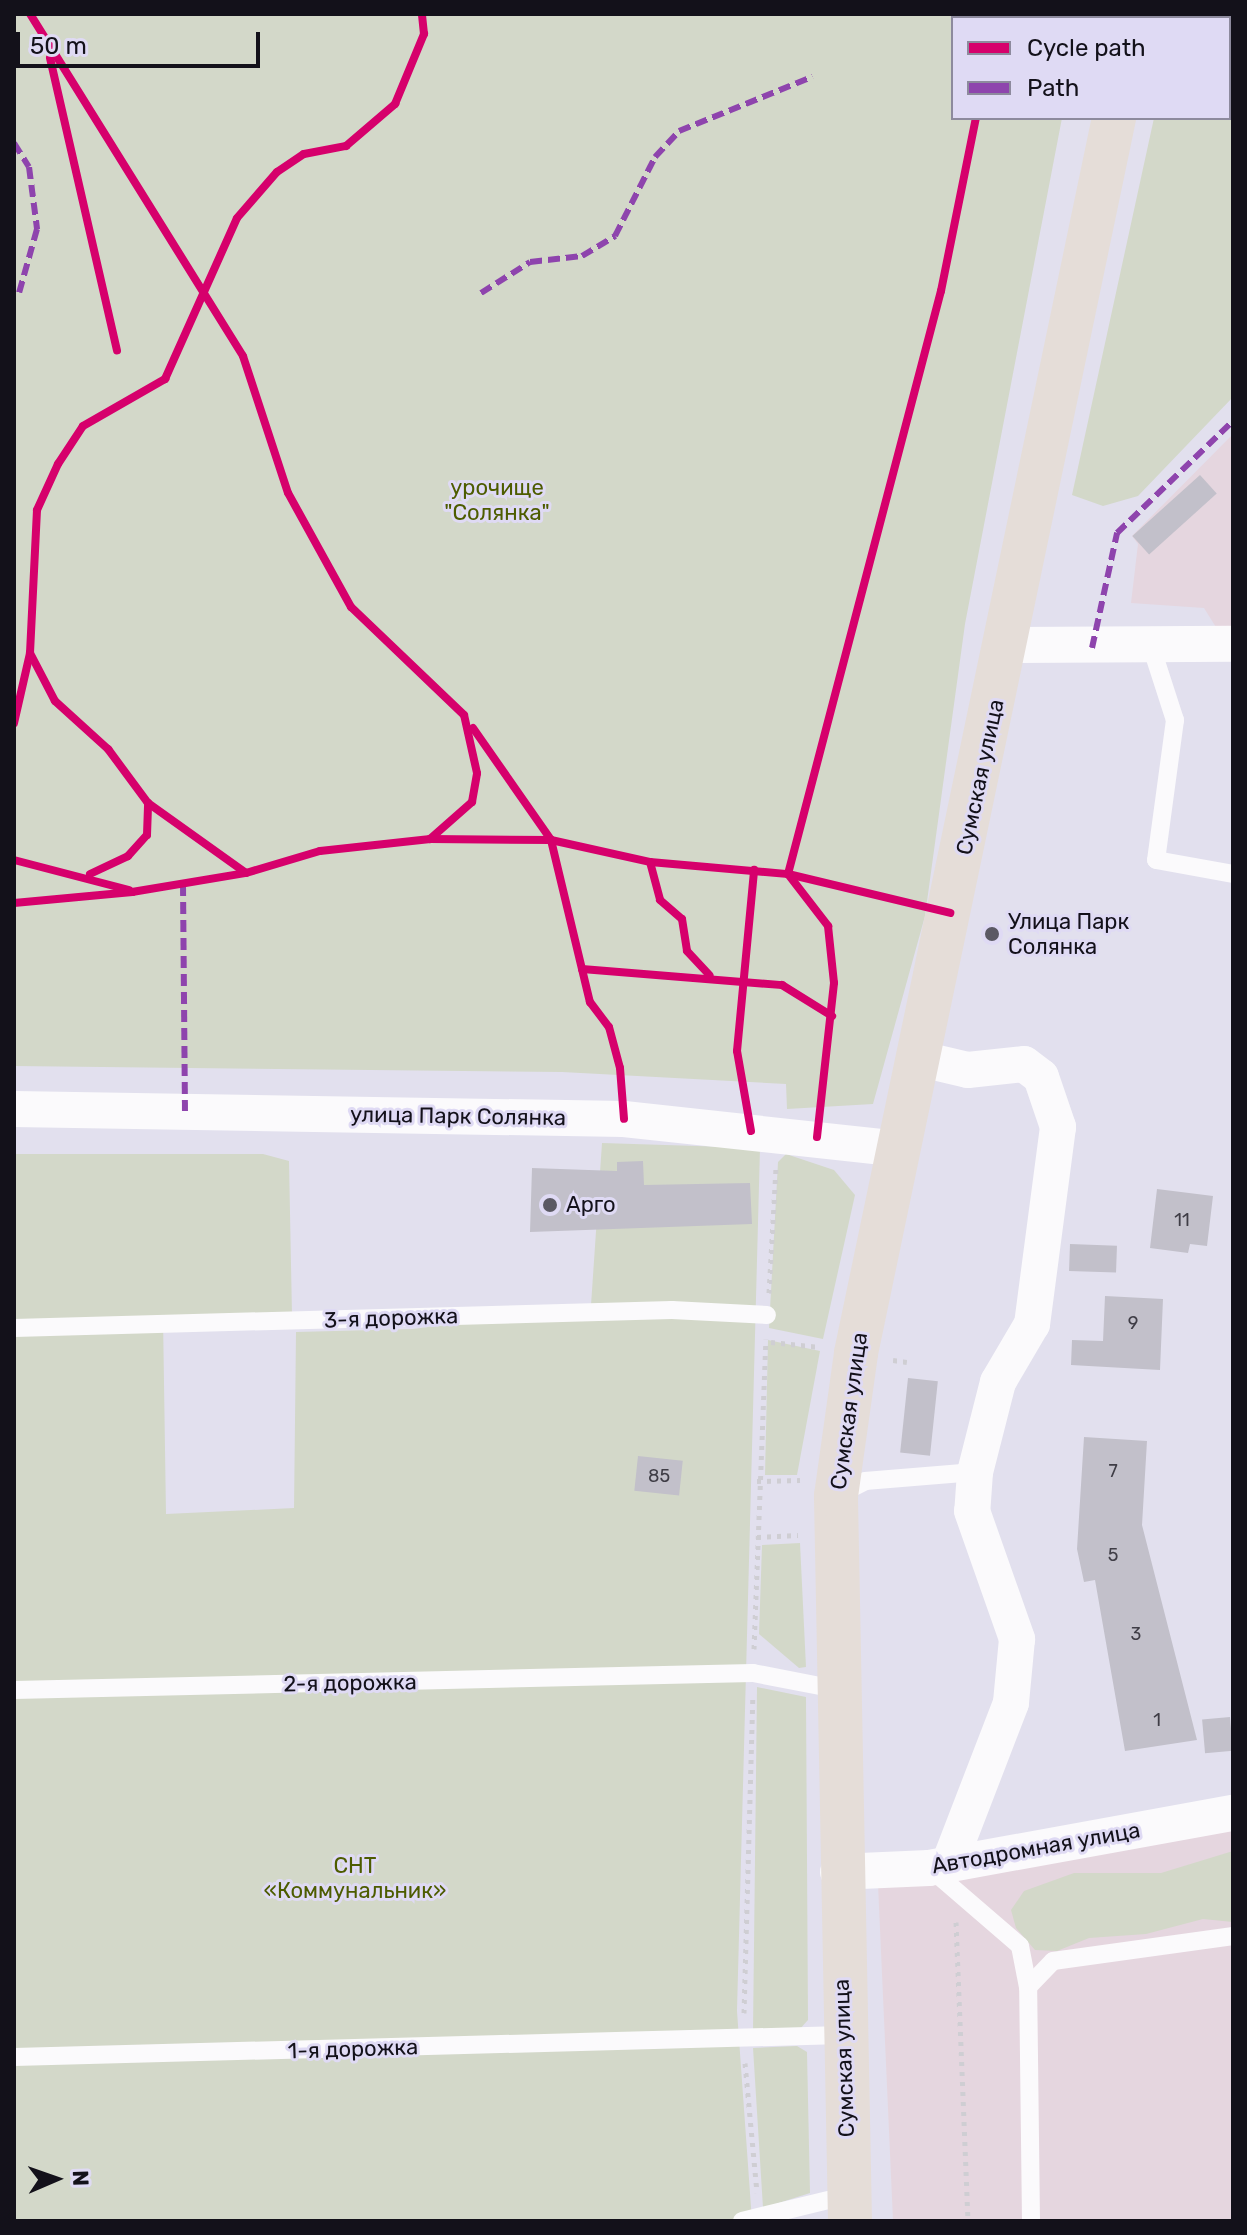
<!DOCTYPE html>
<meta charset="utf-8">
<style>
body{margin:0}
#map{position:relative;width:1247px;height:2235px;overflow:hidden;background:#e2e0ee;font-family:Rubik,sans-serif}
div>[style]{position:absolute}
.commercial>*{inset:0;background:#e5d6df}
.green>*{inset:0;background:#d3d8c9}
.building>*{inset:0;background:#c2c0ca;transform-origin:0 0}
.path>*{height:5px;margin-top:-2.5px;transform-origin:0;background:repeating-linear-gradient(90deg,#cfced3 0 4px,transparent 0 10px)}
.lane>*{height:18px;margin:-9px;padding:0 9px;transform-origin:9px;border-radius:9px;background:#fbfafc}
.street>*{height:36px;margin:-18px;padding:0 18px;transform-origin:18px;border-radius:18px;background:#fbfafc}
.primary>*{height:44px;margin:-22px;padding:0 22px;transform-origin:22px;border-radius:22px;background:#e5ddd8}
.quiet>*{height:6px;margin-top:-3px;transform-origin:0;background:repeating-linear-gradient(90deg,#8e44ad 0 12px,transparent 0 18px)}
.cycleway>*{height:8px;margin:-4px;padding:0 4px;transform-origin:4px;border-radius:4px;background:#d6006c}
.dots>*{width:22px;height:22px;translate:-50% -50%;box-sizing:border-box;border:4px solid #dfdaf4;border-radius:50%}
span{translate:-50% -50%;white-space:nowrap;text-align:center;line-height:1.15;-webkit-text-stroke:6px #dfdaf4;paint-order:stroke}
.number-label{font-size:18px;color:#3f3d46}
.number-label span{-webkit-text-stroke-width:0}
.park-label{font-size:22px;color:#4d5c00}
.street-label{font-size:22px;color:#13111a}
.poi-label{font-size:22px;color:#13111a}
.left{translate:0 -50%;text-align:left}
.frame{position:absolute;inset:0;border:16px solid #13111a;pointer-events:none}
.legend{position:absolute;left:951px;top:16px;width:280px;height:104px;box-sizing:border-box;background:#dfdaf4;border:2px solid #8d8a9d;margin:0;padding:10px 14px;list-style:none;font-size:24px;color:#13111a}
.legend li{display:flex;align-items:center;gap:16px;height:40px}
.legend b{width:40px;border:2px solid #8d8a9d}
.north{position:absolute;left:16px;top:2139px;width:80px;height:80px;-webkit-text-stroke:6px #dfdaf4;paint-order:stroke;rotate:88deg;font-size:22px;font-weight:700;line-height:32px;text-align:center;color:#13111a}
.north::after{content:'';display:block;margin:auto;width:28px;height:36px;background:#13111a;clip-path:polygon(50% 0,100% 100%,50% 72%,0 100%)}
.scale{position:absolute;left:16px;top:32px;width:244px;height:36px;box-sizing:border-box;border:4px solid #13111a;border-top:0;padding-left:10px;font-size:24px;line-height:28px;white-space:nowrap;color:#13111a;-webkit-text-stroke:6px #dfdaf4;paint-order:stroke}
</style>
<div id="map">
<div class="commercial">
<div style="clip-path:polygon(1233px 434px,1233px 630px,1219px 632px,1204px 608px,1131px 603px,1138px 544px,1132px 536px)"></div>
<div style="clip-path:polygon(1233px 1810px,1233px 2221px,893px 2221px,877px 1862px)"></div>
</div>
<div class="green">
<div style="clip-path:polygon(14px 14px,1082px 14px,953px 18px,953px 118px,1062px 118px,965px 624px,925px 916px,873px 1104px,787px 1109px,786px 1084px,562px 1072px,14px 1066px)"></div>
<div style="clip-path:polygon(1174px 14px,1233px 14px,1233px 397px,1138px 496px,1103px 506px,1072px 495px,1154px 118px,1229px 118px,1229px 18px)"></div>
<div style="clip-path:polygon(602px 1143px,760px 1148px,737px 2011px,752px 2221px,14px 2221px,14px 1154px,263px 1154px,289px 1161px,292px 1315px,163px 1317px,166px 1514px,294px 1508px,296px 1332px,413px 1329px,591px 1305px)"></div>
<div style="clip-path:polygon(786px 1154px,834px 1170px,855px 1195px,823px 1339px,769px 1328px,778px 1162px)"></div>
<div style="clip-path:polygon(768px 1340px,820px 1351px,797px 1475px,765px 1475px)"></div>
<div style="clip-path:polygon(800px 1543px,806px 1667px,799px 1668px,759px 1634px,762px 1545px)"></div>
<div style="clip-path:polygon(757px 1687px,806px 1697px,808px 2020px,799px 2030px,753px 2030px)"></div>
<div style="clip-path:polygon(1233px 1851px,1233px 1922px,1203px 1919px,1146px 1934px,1089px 1938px,1057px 1951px,1035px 1950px,1016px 1928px,1011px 1910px,1024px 1891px,1074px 1873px,1161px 1873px)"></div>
<div style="clip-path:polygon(797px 2046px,807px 2052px,810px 2193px,763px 2208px,753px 2048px)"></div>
</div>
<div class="building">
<div style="left:1200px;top:475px;width:25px;height:91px;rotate:48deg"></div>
<div style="clip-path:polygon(643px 1161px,644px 1185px,750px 1183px,752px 1224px,530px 1232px,532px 1168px,617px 1171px,617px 1162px)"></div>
<div style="clip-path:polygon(1157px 1189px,1213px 1196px,1207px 1246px,1190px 1244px,1188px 1253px,1150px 1248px)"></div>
<div style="left:1070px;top:1244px;width:47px;height:27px;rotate:2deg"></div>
<div style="clip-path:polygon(1105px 1296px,1163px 1299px,1160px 1370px,1071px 1365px,1072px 1340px,1103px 1341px)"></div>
<div style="left:908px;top:1378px;width:30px;height:75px;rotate:6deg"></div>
<div style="clip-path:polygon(1084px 1437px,1147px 1441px,1142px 1525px,1197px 1740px,1125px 1751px,1095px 1580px,1084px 1582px,1077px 1549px)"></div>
<div style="left:638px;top:1456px;width:45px;height:35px;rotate:6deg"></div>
<div style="left:1230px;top:1717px;width:34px;height:28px;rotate:85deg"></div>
</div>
<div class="path">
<div style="left:769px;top:1293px;width:126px;rotate:-86.8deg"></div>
<div style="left:771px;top:1342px;width:49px;rotate:5.8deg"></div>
<div style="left:893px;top:1360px;width:14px;rotate:8deg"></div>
<div style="left:757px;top:1481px;width:43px;rotate:-1.3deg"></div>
<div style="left:757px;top:1537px;width:41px;rotate:-2.8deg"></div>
<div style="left:754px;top:1649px;width:310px;rotate:-87.8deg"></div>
<div style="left:956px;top:1922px;width:299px;rotate:87.7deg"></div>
<div style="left:744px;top:2013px;width:314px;rotate:-88.4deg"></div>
<div style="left:745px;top:2063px;width:130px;rotate:84.7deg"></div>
</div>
<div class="lane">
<div style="left:1152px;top:649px;width:75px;rotate:72.1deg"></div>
<div style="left:1175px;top:720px;width:141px;rotate:97.7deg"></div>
<div style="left:1156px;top:860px;width:78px;rotate:10.3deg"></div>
<div style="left:14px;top:1328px;width:658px;rotate:-1.57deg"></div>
<div style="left:672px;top:1310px;width:95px;rotate:3deg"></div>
<div style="left:838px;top:1495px;width:30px;rotate:-27deg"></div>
<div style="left:865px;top:1481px;width:110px;rotate:-4.7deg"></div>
<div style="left:14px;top:1690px;width:739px;rotate:-1.32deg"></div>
<div style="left:753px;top:1673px;width:84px;rotate:11deg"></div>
<div style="left:932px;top:1870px;width:116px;rotate:40.8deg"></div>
<div style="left:1020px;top:1946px;width:42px;rotate:79deg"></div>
<div style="left:14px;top:2057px;width:829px;rotate:-1.52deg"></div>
<div style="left:742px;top:2221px;width:110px;rotate:-13.7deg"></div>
<div style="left:1031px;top:2221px;width:234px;rotate:-90.7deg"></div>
<div style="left:1028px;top:1987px;width:36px;rotate:-46deg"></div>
<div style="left:1053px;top:1961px;width:182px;rotate:-7.9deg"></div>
</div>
<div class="street">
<div style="left:1008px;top:645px;width:225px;rotate:-0.3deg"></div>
<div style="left:921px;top:1059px;width:48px;rotate:13.2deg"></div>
<div style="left:968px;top:1070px;width:56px;rotate:-6.1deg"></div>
<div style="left:1024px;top:1064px;width:21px;rotate:37deg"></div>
<div style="left:1041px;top:1077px;width:53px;rotate:71.2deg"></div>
<div style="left:1058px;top:1127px;width:199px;rotate:97.5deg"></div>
<div style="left:1032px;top:1324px;width:67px;rotate:120.4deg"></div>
<div style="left:998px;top:1382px;width:93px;rotate:104.3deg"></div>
<div style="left:975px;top:1472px;width:39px;rotate:94deg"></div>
<div style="left:972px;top:1511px;width:136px;rotate:70.6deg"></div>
<div style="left:1017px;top:1639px;width:64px;rotate:95.4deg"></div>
<div style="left:1011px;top:1703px;width:173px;rotate:111.1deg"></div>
<div style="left:14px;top:1109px;width:610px;rotate:0.94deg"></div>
<div style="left:624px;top:1119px;width:277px;rotate:6.2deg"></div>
<div style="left:838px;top:1872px;width:91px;rotate:-2.5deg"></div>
<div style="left:929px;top:1868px;width:309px;rotate:-10.3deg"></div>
</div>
<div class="primary">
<div style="left:1134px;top:18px;width:4px;rotate:-76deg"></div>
<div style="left:850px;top:2221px;width:725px;rotate:-91.11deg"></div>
<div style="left:836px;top:1496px;width:144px;rotate:-82deg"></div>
<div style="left:856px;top:1353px;width:1262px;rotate:-78.2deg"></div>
</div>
<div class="quiet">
<div style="left:997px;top:18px;width:4px;rotate:-76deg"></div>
<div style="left:14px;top:143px;width:28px;rotate:58deg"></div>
<div style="left:29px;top:167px;width:63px;rotate:82.6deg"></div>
<div style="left:37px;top:229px;width:66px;rotate:105.7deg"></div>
<div style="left:481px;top:293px;width:58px;rotate:-32.3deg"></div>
<div style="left:530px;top:262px;width:52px;rotate:-6.6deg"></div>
<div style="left:582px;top:256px;width:39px;rotate:-31deg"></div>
<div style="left:615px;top:236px;width:89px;rotate:-63.1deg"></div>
<div style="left:655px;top:157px;width:35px;rotate:-47deg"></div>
<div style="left:679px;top:131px;width:144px;rotate:-22.1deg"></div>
<div style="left:1092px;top:648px;width:118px;rotate:-77.7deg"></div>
<div style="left:1117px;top:533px;width:161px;rotate:-44deg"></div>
<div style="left:183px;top:884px;width:227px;rotate:89.5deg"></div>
</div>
<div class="cycleway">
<div style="left:50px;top:58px;width:300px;rotate:77.1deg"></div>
<div style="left:30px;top:653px;width:54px;rotate:62.5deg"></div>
<div style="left:55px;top:701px;width:72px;rotate:42.2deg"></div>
<div style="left:108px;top:749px;width:67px;rotate:53.5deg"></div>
<div style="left:148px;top:803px;width:120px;rotate:35.5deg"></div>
<div style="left:14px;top:723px;width:72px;rotate:-77.1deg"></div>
<div style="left:30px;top:653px;width:143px;rotate:-87.2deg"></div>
<div style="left:37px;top:510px;width:51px;rotate:-65.5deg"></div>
<div style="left:58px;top:464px;width:45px;rotate:-56.7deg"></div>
<div style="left:83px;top:426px;width:95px;rotate:-29.8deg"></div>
<div style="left:165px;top:379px;width:176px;rotate:-65.9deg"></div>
<div style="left:237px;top:218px;width:61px;rotate:-49deg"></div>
<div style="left:277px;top:172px;width:32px;rotate:-34deg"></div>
<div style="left:304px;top:154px;width:43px;rotate:-10.8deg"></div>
<div style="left:346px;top:146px;width:65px;rotate:-40.6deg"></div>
<div style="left:395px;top:104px;width:76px;rotate:-67.5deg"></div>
<div style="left:424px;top:34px;width:20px;rotate:-96deg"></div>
<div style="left:473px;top:728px;width:136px;rotate:55.1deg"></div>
<div style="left:551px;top:840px;width:167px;rotate:76.5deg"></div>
<div style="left:590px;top:1002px;width:31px;rotate:53deg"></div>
<div style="left:609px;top:1027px;width:42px;rotate:75deg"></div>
<div style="left:620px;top:1068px;width:51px;rotate:85.5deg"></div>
<div style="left:430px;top:839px;width:121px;rotate:0.5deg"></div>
<div style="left:551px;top:840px;width:101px;rotate:12.5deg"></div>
<div style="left:650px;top:862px;width:139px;rotate:5deg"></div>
<div style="left:788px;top:874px;width:167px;rotate:13.5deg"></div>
<div style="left:14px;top:860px;width:119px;rotate:14.6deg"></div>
<div style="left:650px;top:862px;width:39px;rotate:75deg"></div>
<div style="left:660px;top:900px;width:29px;rotate:41deg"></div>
<div style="left:682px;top:919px;width:32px;rotate:81deg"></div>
<div style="left:687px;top:951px;width:33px;rotate:47deg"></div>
<div style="left:90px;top:874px;width:42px;rotate:-25.3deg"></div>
<div style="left:128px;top:856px;width:28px;rotate:-48deg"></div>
<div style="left:147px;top:835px;width:32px;rotate:-88deg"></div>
<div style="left:788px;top:874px;width:603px;rotate:-75.3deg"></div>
<div style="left:941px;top:291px;width:177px;rotate:-78.6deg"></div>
<div style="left:788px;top:874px;width:66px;rotate:52.4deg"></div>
<div style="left:828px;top:926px;width:57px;rotate:84deg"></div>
<div style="left:834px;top:983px;width:155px;rotate:96.3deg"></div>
<div style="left:14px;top:903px;width:119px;rotate:-5.3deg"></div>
<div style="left:132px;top:892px;width:116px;rotate:-9.5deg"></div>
<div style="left:246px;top:873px;width:77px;rotate:-16.6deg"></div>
<div style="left:320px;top:851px;width:111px;rotate:-6.2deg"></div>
<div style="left:430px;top:839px;width:56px;rotate:-41.4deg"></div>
<div style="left:472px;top:802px;width:29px;rotate:-80deg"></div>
<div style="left:477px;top:773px;width:59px;rotate:-102.6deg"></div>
<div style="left:464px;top:715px;width:156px;rotate:-136.3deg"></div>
<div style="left:351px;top:607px;width:130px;rotate:-118.9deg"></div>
<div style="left:288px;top:493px;width:144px;rotate:-108.2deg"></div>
<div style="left:243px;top:356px;width:403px;rotate:-121.9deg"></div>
<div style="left:582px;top:969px;width:201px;rotate:4.6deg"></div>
<div style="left:782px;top:985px;width:59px;rotate:31.8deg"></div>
<div style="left:751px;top:1131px;width:81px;rotate:-99.9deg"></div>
<div style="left:737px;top:1051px;width:182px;rotate:-84.6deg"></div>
</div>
<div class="dots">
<div style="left:992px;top:934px;background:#5b5964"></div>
<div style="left:550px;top:1205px;background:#5b5964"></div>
</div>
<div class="number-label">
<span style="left:1182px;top:1220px">11</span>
<span style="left:1133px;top:1323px">9</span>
<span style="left:1113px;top:1471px">7</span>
<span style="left:659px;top:1476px">85</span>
<span style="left:1113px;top:1555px">5</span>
<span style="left:1136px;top:1634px">3</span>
<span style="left:1157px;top:1720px">1</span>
</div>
<div class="park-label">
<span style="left:497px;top:500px">урочище<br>"Солянка"</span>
<span style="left:355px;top:1878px">СНТ<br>«Коммунальник»</span>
</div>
<div class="street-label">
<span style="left:980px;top:777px;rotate:-78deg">Сумская улица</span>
<span style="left:458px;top:1116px;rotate:1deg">улица Парк Солянка</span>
<span style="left:391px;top:1318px;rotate:-2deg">3-я дорожка</span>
<span style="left:849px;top:1411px;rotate:-82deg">Сумская улица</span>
<span style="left:350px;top:1683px;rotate:-1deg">2-я дорожка</span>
<span style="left:1036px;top:1848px;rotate:-10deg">Автодромная улица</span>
<span style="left:353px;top:2049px;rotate:-2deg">1-я дорожка</span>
<span style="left:844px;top:2058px;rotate:-92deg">Сумская улица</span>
</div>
<div class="poi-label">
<span class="left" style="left:1008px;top:934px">Улица Парк<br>Солянка</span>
<span class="left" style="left:566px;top:1205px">Арго</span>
</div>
<div class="frame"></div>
<ul class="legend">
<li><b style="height:10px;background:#d6006c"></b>Cycle path</li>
<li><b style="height:10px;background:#8e44ad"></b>Path</li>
</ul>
<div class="north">N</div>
<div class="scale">50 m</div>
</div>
